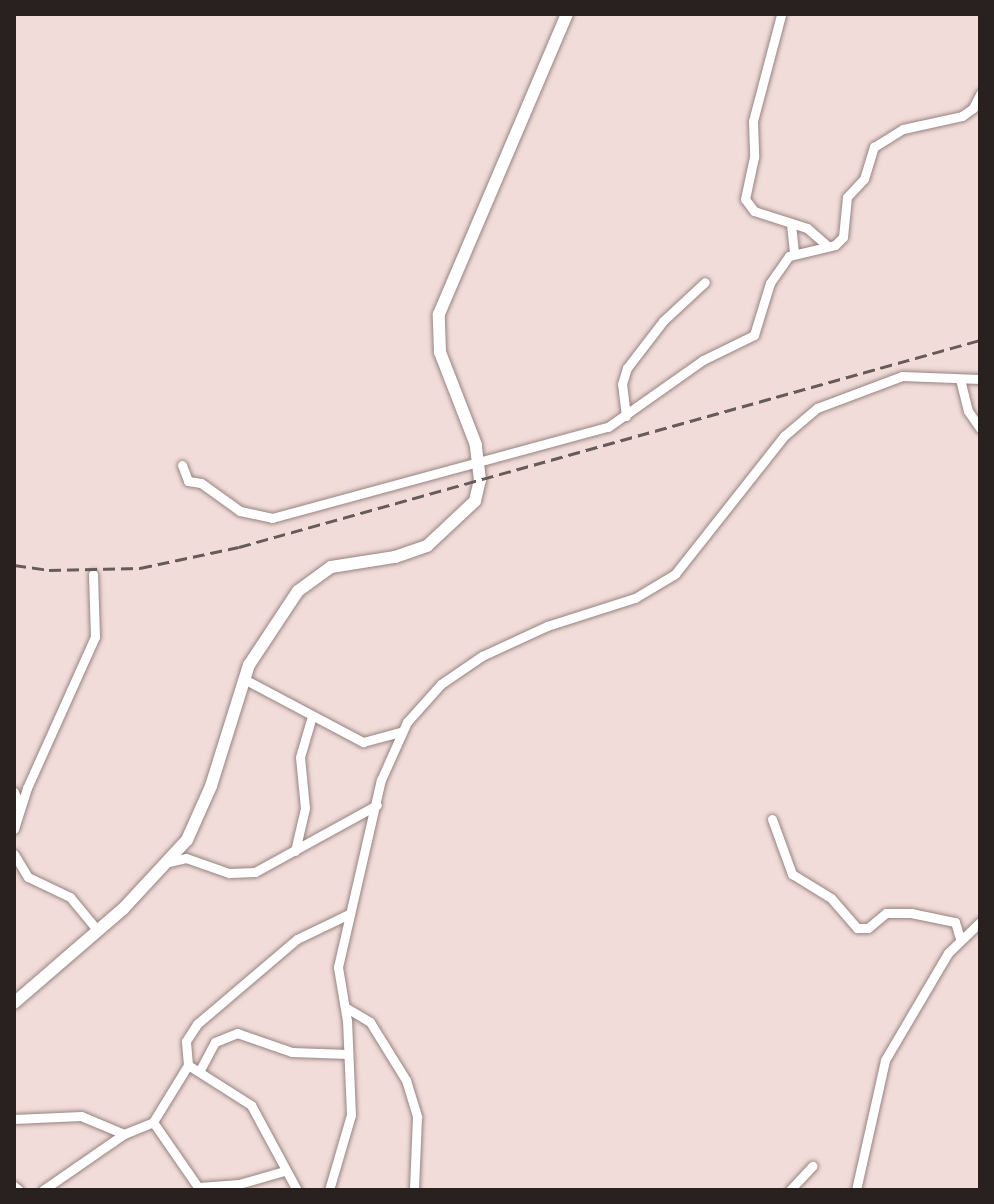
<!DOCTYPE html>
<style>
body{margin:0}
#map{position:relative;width:994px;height:1204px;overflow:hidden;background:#f1dcd9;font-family:Overpass,sans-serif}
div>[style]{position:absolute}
.roads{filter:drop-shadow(0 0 2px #978381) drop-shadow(0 0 2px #978381)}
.street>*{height:9px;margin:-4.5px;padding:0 4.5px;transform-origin:4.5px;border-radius:4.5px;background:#fff}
.secondary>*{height:12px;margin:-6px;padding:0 6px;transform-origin:6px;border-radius:6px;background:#fff}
.rail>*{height:3px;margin-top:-1.5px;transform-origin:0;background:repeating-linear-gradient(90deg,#675b5a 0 12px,transparent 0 18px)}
span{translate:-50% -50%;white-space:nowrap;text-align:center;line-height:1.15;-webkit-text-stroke:6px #fee9e6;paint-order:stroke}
.frame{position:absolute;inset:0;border:16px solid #292120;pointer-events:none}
</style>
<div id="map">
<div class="roads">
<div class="street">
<div style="left:781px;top:15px;width:110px;rotate:104.8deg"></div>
<div style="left:753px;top:121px;width:36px;rotate:88deg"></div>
<div style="left:754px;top:157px;width:43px;rotate:102.1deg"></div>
<div style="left:745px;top:199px;width:15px;rotate:53deg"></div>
<div style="left:754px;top:211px;width:56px;rotate:17.8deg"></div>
<div style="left:807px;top:228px;width:28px;rotate:41deg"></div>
<div style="left:791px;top:224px;width:29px;rotate:84deg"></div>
<div style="left:960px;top:379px;width:33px;rotate:76deg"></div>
<div style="left:968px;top:411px;width:21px;rotate:55deg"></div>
<div style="left:626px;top:416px;width:32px;rotate:-97deg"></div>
<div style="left:622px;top:384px;width:17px;rotate:-73deg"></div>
<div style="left:627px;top:368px;width:59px;rotate:-52.5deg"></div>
<div style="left:663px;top:321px;width:57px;rotate:-42.9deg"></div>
<div style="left:182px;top:465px;width:17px;rotate:69deg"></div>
<div style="left:188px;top:481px;width:13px;rotate:9deg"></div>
<div style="left:201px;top:483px;width:48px;rotate:35.7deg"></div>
<div style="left:240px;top:511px;width:33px;rotate:12deg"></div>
<div style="left:272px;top:518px;width:348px;rotate:-15.2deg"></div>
<div style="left:608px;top:427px;width:116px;rotate:-35.2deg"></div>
<div style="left:703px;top:360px;width:57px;rotate:-26.1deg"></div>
<div style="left:754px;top:335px;width:54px;rotate:-72.9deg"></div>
<div style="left:770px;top:283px;width:33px;rotate:-55deg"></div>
<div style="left:789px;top:256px;width:47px;rotate:-13.4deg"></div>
<div style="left:835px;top:245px;width:11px;rotate:-45deg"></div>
<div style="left:843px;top:237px;width:40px;rotate:-84.3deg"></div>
<div style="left:847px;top:197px;width:25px;rotate:-47deg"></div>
<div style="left:864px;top:179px;width:34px;rotate:-73deg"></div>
<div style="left:874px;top:147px;width:34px;rotate:-32deg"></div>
<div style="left:903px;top:129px;width:60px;rotate:-12.4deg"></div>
<div style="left:962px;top:116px;width:14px;rotate:-36deg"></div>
<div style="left:973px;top:108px;width:16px;rotate:-63deg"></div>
<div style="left:244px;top:679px;width:135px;rotate:27.9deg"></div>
<div style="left:363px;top:742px;width:39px;rotate:-15deg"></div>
<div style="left:14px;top:792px;width:16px;rotate:68deg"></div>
<div style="left:772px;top:819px;width:59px;rotate:70deg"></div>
<div style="left:792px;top:874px;width:46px;rotate:31.6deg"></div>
<div style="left:831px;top:898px;width:40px;rotate:49deg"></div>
<div style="left:857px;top:928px;width:11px"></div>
<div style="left:868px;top:928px;width:23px;rotate:-40deg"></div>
<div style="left:886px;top:913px;width:25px"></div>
<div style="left:911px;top:913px;width:45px;rotate:11.6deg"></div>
<div style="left:955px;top:922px;width:17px;rotate:73deg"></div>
<div style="left:14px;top:829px;width:43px;rotate:-72.4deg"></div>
<div style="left:27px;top:788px;width:166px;rotate:-65.8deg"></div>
<div style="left:95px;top:637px;width:63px;rotate:-91.8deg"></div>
<div style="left:295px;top:851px;width:44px;rotate:-76.9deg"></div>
<div style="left:305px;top:808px;width:51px;rotate:-95.6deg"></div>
<div style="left:300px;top:757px;width:43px;rotate:-73.7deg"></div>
<div style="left:14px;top:854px;width:27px;rotate:59deg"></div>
<div style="left:28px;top:877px;width:47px;rotate:25.5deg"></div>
<div style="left:70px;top:897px;width:44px;rotate:50.5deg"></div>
<div style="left:170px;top:862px;width:16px;rotate:-14deg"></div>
<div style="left:186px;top:858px;width:46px;rotate:19.2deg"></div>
<div style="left:229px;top:873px;width:26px;rotate:-2deg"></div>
<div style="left:255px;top:872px;width:139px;rotate:-28.8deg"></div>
<div style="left:345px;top:1007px;width:29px;rotate:31deg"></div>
<div style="left:370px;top:1022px;width:68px;rotate:58.2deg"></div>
<div style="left:406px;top:1080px;width:39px;rotate:73deg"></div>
<div style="left:417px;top:1117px;width:73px;rotate:92.4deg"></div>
<div style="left:188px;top:1065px;width:75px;rotate:32.4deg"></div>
<div style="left:251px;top:1105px;width:97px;rotate:61.6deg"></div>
<div style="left:200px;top:1070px;width:32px;rotate:-62deg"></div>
<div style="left:215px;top:1042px;width:24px;rotate:-22deg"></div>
<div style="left:237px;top:1033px;width:58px;rotate:19.1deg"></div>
<div style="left:292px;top:1052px;width:56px;rotate:2deg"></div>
<div style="left:14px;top:1119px;width:67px;rotate:-2.6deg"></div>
<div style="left:81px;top:1116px;width:47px;rotate:22.7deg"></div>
<div style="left:153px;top:1122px;width:83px;rotate:55.3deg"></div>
<div style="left:14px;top:1186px;width:6px;rotate:39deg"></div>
<div style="left:199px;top:1187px;width:40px;rotate:-4.3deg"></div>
<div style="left:239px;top:1184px;width:47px;rotate:-16.1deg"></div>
<div style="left:43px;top:1190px;width:98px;rotate:-34.7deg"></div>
<div style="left:124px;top:1134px;width:31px;rotate:-22deg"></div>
<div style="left:153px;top:1122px;width:67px;rotate:-58.4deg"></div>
<div style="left:188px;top:1065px;width:24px;rotate:-95deg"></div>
<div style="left:186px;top:1041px;width:20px;rotate:-57deg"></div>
<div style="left:197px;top:1024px;width:131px;rotate:-40.4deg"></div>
<div style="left:297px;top:939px;width:58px;rotate:-25.7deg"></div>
<div style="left:329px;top:1190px;width:78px;rotate:-73.7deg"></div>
<div style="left:351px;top:1115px;width:94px;rotate:-92.4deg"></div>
<div style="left:347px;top:1021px;width:55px;rotate:-99.5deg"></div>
<div style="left:338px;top:967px;width:192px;rotate:-77.1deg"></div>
<div style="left:381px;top:780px;width:64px;rotate:-65.9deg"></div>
<div style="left:407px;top:722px;width:51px;rotate:-48.2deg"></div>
<div style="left:441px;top:684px;width:50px;rotate:-34.3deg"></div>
<div style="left:482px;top:656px;width:72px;rotate:-24.8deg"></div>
<div style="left:547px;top:626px;width:92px;rotate:-17.7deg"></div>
<div style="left:635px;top:598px;width:47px;rotate:-31deg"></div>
<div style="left:675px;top:574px;width:176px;rotate:-51.7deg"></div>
<div style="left:784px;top:436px;width:43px;rotate:-40.3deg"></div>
<div style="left:817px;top:408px;width:91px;rotate:-20.6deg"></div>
<div style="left:902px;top:376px;width:78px;rotate:2.2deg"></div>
<div style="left:790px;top:1190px;width:33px;rotate:-47deg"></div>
<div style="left:856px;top:1190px;width:133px;rotate:-77.4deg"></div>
<div style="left:885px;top:1060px;width:124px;rotate:-59.5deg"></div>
<div style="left:948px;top:953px;width:45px;rotate:-44.1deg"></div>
</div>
<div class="secondary">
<div style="left:14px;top:1003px;width:144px;rotate:-40.8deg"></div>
<div style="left:123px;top:909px;width:94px;rotate:-47.2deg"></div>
<div style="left:187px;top:840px;width:59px;rotate:-66deg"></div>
<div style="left:211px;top:786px;width:127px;rotate:-72.6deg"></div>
<div style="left:249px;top:665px;width:89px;rotate:-56.5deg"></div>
<div style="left:298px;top:591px;width:41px;rotate:-36deg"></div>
<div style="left:331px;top:567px;width:65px;rotate:-8.9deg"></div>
<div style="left:395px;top:557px;width:34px;rotate:-19deg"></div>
<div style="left:427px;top:546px;width:66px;rotate:-43.2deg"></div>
<div style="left:475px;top:501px;width:22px;rotate:-77deg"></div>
<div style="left:480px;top:480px;width:35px;rotate:-97deg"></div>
<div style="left:476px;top:445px;width:100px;rotate:-111.2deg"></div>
<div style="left:440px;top:352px;width:38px;rotate:-92deg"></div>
<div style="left:439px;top:314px;width:326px;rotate:-66.9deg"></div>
</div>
</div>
<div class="rail">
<div style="left:14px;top:565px;width:35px;rotate:8deg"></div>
<div style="left:49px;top:570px;width:91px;rotate:-1.3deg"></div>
<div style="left:140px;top:568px;width:101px;rotate:-12deg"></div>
<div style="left:239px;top:547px;width:769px;rotate:-15.61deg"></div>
</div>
<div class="frame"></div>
</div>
